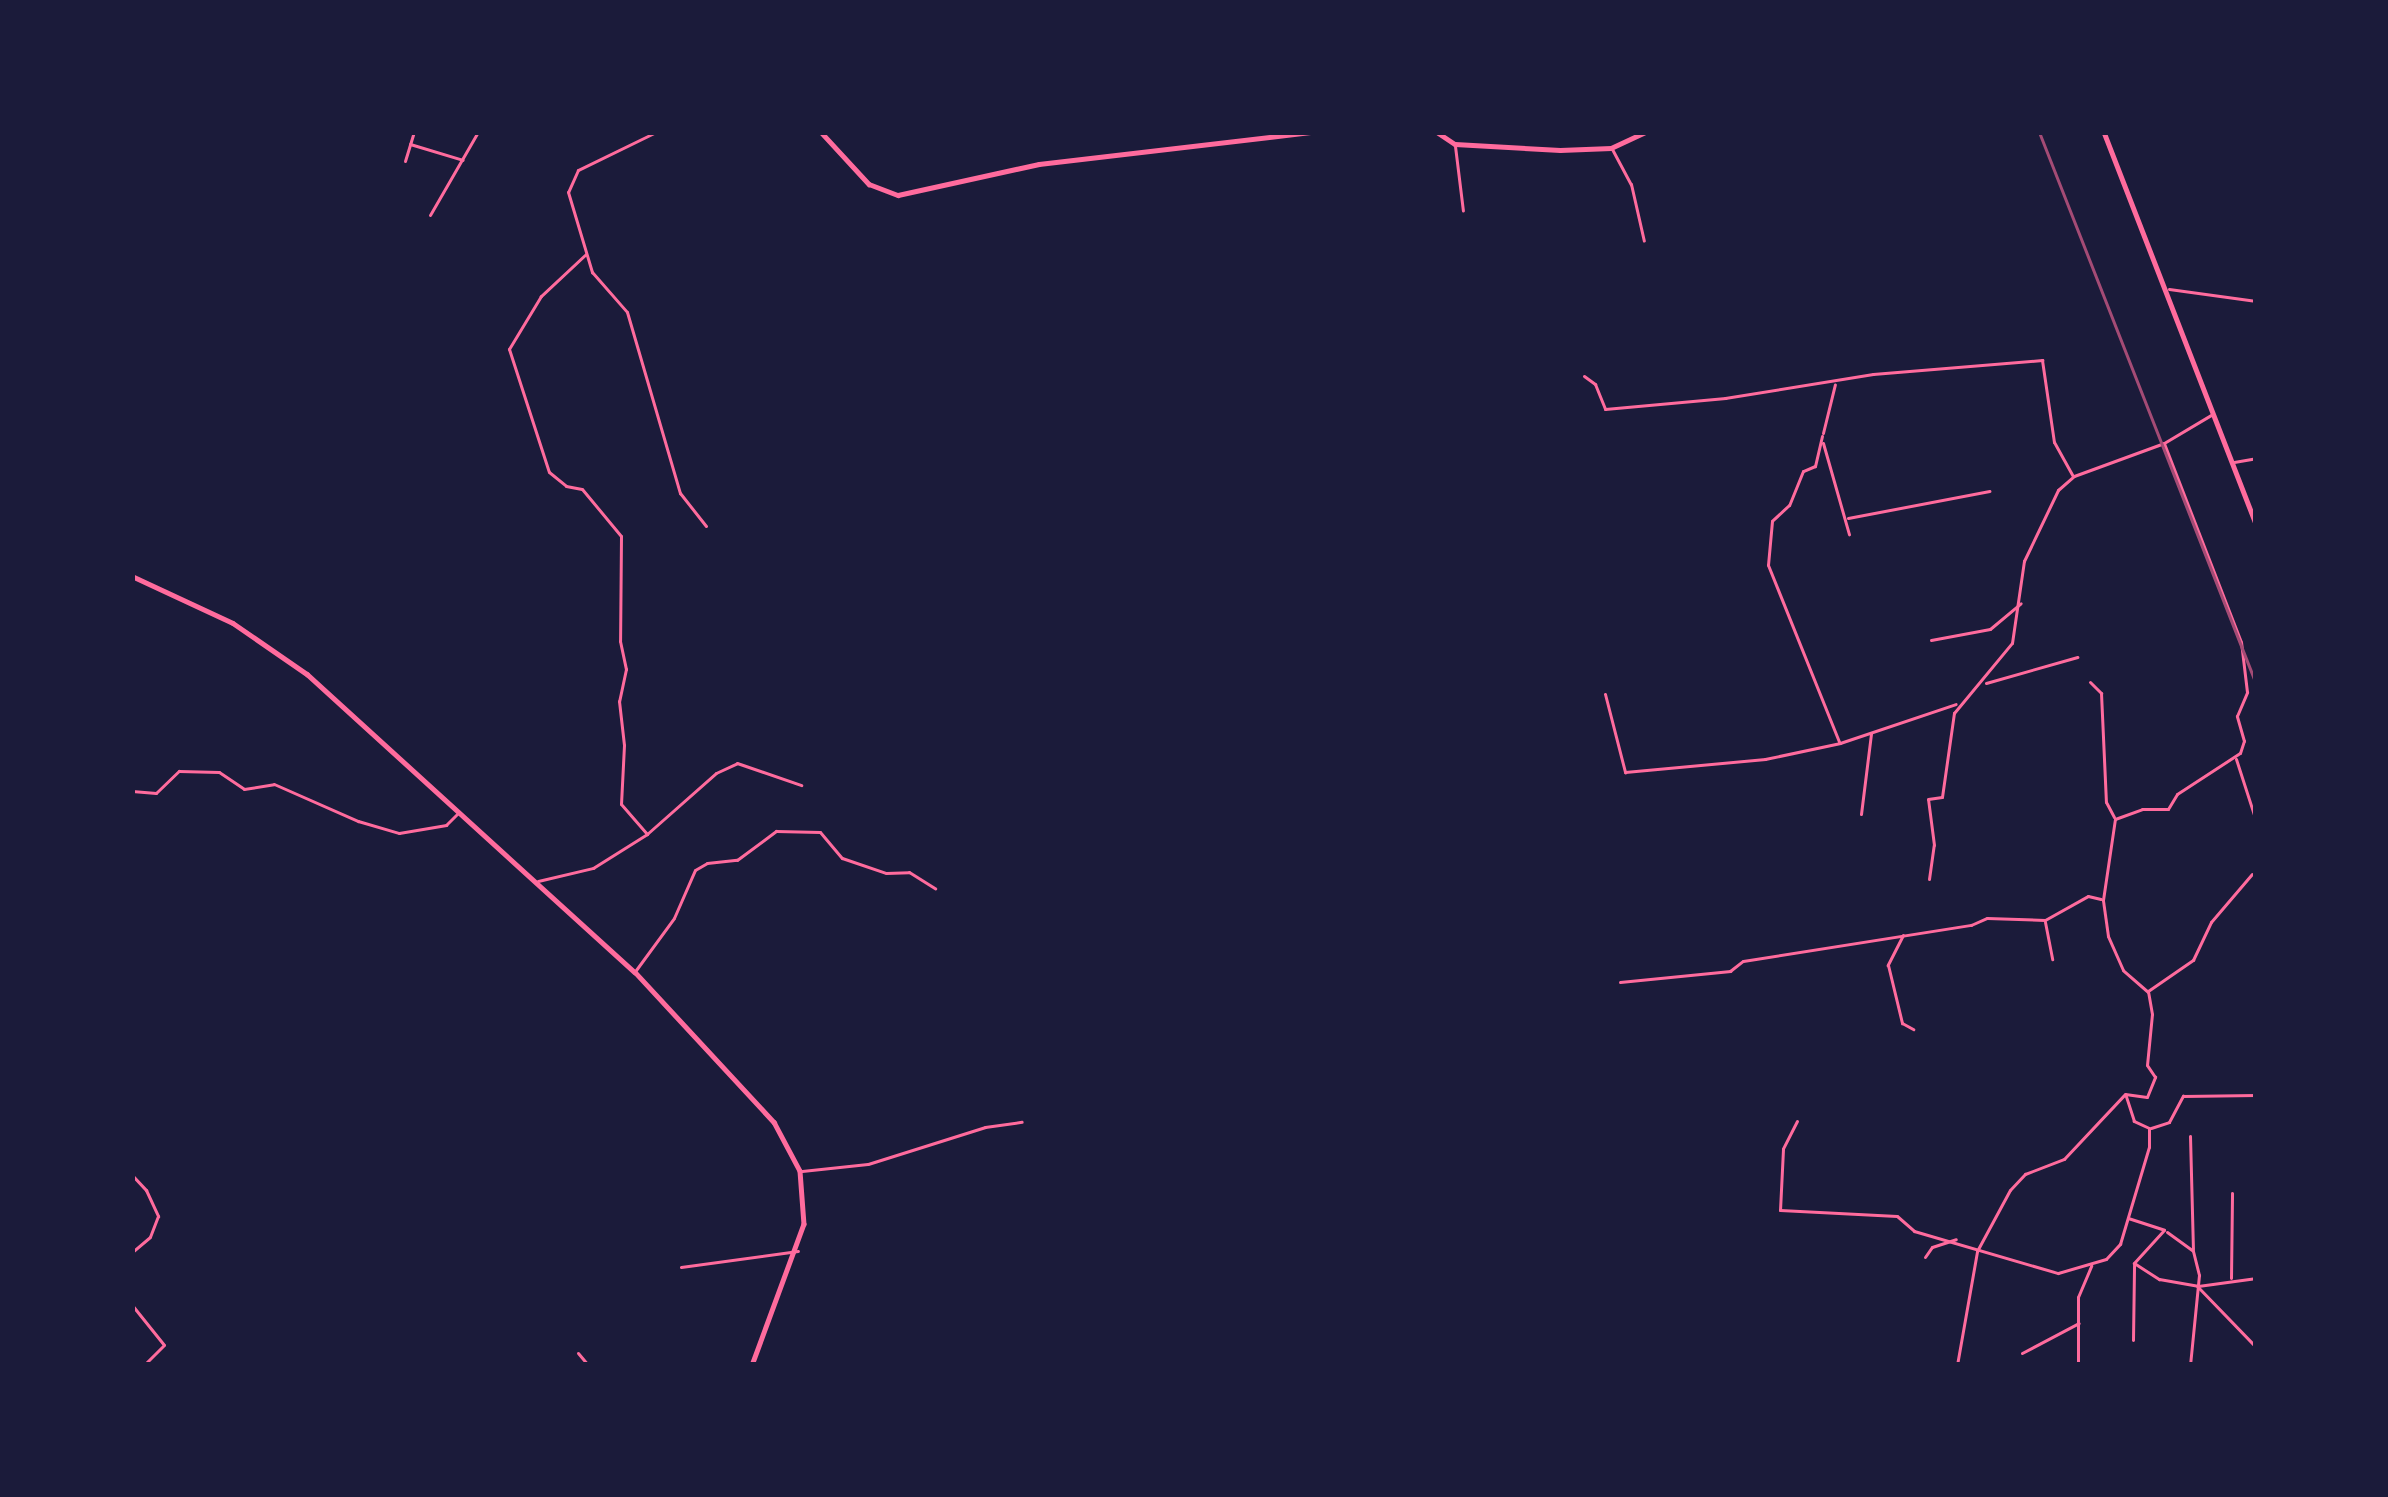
<!DOCTYPE html>
<style>
body{margin:0}
#map{position:relative;width:2388px;height:1497px;overflow:hidden;background:#1b1b3a;font-family:"Exo 2",sans-serif}
div>[style]{position:absolute}
.minor>*{height:3px;margin:-1.5px;padding:0 1.5px;transform-origin:1.5px;border-radius:1.5px;background:#ff6b9d}
.secondary>*{height:4.5px;margin:-2.25px;padding:0 2.25px;transform-origin:2.25px;border-radius:2.25px;background:#ff6b9d}
.rail>*{height:3px;margin:-1.5px;padding:0 1.5px;transform-origin:1.5px;border-radius:1.5px;background:#a44b75}
span{translate:-50% -50%;white-space:nowrap;text-align:center;line-height:1.15;-webkit-text-stroke:9px #1b1b3a;paint-order:stroke}
.frame{position:absolute;inset:0;border:135px solid #1b1b3a;pointer-events:none}
</style>
<div id="map">
<div class="minor">
<div style="left:656px;top:132px;width:87px;rotate:154deg"></div>
<div style="left:578px;top:170px;width:24px;rotate:114deg"></div>
<div style="left:568px;top:192px;width:84px;rotate:73.3deg"></div>
<div style="left:592px;top:272px;width:53px;rotate:48.8deg"></div>
<div style="left:627px;top:312px;width:189px;rotate:73.7deg"></div>
<div style="left:680px;top:493px;width:42px;rotate:51.8deg"></div>
<div style="left:410px;top:144px;width:55px;rotate:16.8deg"></div>
<div style="left:1455px;top:146px;width:65px;rotate:83deg"></div>
<div style="left:1612px;top:149px;width:40px;rotate:62deg"></div>
<div style="left:1631px;top:184px;width:58px;rotate:77.2deg"></div>
<div style="left:405px;top:161px;width:30px;rotate:-73deg"></div>
<div style="left:430px;top:215px;width:96px;rotate:-60deg"></div>
<div style="left:586px;top:254px;width:62px;rotate:137deg"></div>
<div style="left:541px;top:296px;width:62px;rotate:121.1deg"></div>
<div style="left:509px;top:349px;width:129px;rotate:72deg"></div>
<div style="left:549px;top:472px;width:22px;rotate:39deg"></div>
<div style="left:566px;top:486px;width:16px;rotate:11deg"></div>
<div style="left:582px;top:489px;width:61px;rotate:50.3deg"></div>
<div style="left:621px;top:536px;width:105px;rotate:90.5deg"></div>
<div style="left:620px;top:641px;width:29px;rotate:78deg"></div>
<div style="left:626px;top:669px;width:33px;rotate:102deg"></div>
<div style="left:619px;top:701px;width:44px;rotate:83.5deg"></div>
<div style="left:624px;top:745px;width:59px;rotate:92.9deg"></div>
<div style="left:621px;top:804px;width:40px;rotate:49deg"></div>
<div style="left:2169px;top:289px;width:88px;rotate:7.9deg"></div>
<div style="left:1584px;top:376px;width:14px;rotate:36deg"></div>
<div style="left:1595px;top:384px;width:27px;rotate:68deg"></div>
<div style="left:1605px;top:409px;width:121px;rotate:-5.2deg"></div>
<div style="left:1725px;top:398px;width:150px;rotate:-9.2deg"></div>
<div style="left:1873px;top:374px;width:170px;rotate:-4.7deg"></div>
<div style="left:2042px;top:360px;width:83px;rotate:81.7deg"></div>
<div style="left:2054px;top:442px;width:38px;rotate:61deg"></div>
<div style="left:1823px;top:433px;width:50px;rotate:-76.2deg"></div>
<div style="left:1822px;top:436px;width:31px;rotate:103deg"></div>
<div style="left:1815px;top:466px;width:13px;rotate:157deg"></div>
<div style="left:1803px;top:471px;width:37px;rotate:112deg"></div>
<div style="left:1789px;top:505px;width:23px;rotate:137deg"></div>
<div style="left:1772px;top:521px;width:44px;rotate:95.2deg"></div>
<div style="left:1768px;top:565px;width:191px;rotate:68.1deg"></div>
<div style="left:1823px;top:443px;width:95px;rotate:74.1deg"></div>
<div style="left:2234px;top:462px;width:22px;rotate:-10deg"></div>
<div style="left:1848px;top:518px;width:144px;rotate:-10.8deg"></div>
<div style="left:1931px;top:640px;width:60px;rotate:-10.6deg"></div>
<div style="left:1990px;top:629px;width:40px;rotate:-40deg"></div>
<div style="left:2090px;top:682px;width:16px;rotate:45deg"></div>
<div style="left:2101px;top:693px;width:109px;rotate:87.4deg"></div>
<div style="left:2106px;top:802px;width:17px;rotate:62deg"></div>
<div style="left:1986px;top:683px;width:95px;rotate:-15.9deg"></div>
<div style="left:1605px;top:694px;width:81px;rotate:75.6deg"></div>
<div style="left:1625px;top:772px;width:141px;rotate:-5.3deg"></div>
<div style="left:1765px;top:759px;width:77px;rotate:-12deg"></div>
<div style="left:1840px;top:743px;width:122px;rotate:-18.6deg"></div>
<div style="left:2236px;top:759px;width:65px;rotate:72.1deg"></div>
<div style="left:132px;top:791px;width:24px;rotate:5deg"></div>
<div style="left:156px;top:793px;width:32px;rotate:-44deg"></div>
<div style="left:179px;top:771px;width:40px;rotate:1.4deg"></div>
<div style="left:219px;top:772px;width:30px;rotate:34deg"></div>
<div style="left:244px;top:789px;width:30px;rotate:-9deg"></div>
<div style="left:274px;top:784px;width:92px;rotate:23.8deg"></div>
<div style="left:358px;top:821px;width:43px;rotate:16.3deg"></div>
<div style="left:399px;top:833px;width:48px;rotate:-9.7deg"></div>
<div style="left:446px;top:825px;width:17px;rotate:-45deg"></div>
<div style="left:1861px;top:814px;width:81px;rotate:-82.9deg"></div>
<div style="left:2256px;top:849px;width:37px;rotate:90deg"></div>
<div style="left:1929px;top:879px;width:34px;rotate:-82deg"></div>
<div style="left:1934px;top:845px;width:46px;rotate:-97.4deg"></div>
<div style="left:1928px;top:799px;width:14px;rotate:-8deg"></div>
<div style="left:1942px;top:797px;width:85px;rotate:-81.9deg"></div>
<div style="left:1954px;top:713px;width:91px;rotate:-50.4deg"></div>
<div style="left:2012px;top:643px;width:83px;rotate:-81.7deg"></div>
<div style="left:2024px;top:561px;width:79px;rotate:-64.4deg"></div>
<div style="left:2058px;top:490px;width:21px;rotate:-41deg"></div>
<div style="left:2074px;top:476px;width:96px;rotate:-20.1deg"></div>
<div style="left:2164px;top:443px;width:55px;rotate:-30.8deg"></div>
<div style="left:538px;top:881px;width:57px;rotate:-13.3deg"></div>
<div style="left:593px;top:868px;width:64px;rotate:-32.2deg"></div>
<div style="left:647px;top:834px;width:92px;rotate:-41.5deg"></div>
<div style="left:716px;top:773px;width:23px;rotate:-25deg"></div>
<div style="left:737px;top:763px;width:68px;rotate:19deg"></div>
<div style="left:2045px;top:922px;width:38px;rotate:79deg"></div>
<div style="left:1903px;top:935px;width:34px;rotate:117deg"></div>
<div style="left:1888px;top:965px;width:60px;rotate:76.4deg"></div>
<div style="left:1902px;top:1023px;width:13px;rotate:29deg"></div>
<div style="left:636px;top:970px;width:64px;rotate:-53.8deg"></div>
<div style="left:674px;top:918px;width:52px;rotate:-66.4deg"></div>
<div style="left:695px;top:870px;width:14px;rotate:-30deg"></div>
<div style="left:707px;top:863px;width:30px;rotate:-6deg"></div>
<div style="left:737px;top:860px;width:49px;rotate:-36.6deg"></div>
<div style="left:776px;top:831px;width:44px;rotate:1.3deg"></div>
<div style="left:820px;top:832px;width:34px;rotate:50deg"></div>
<div style="left:842px;top:858px;width:46px;rotate:18.8deg"></div>
<div style="left:886px;top:873px;width:23px;rotate:-2deg"></div>
<div style="left:909px;top:872px;width:31px;rotate:32deg"></div>
<div style="left:1620px;top:982px;width:111px;rotate:-5.7deg"></div>
<div style="left:1730px;top:971px;width:16px;rotate:-38deg"></div>
<div style="left:1743px;top:961px;width:231px;rotate:-9deg"></div>
<div style="left:1971px;top:925px;width:17px;rotate:-24deg"></div>
<div style="left:1987px;top:918px;width:58px;rotate:2deg"></div>
<div style="left:2045px;top:920px;width:49px;rotate:-29.2deg"></div>
<div style="left:2088px;top:896px;width:13px;rotate:13deg"></div>
<div style="left:2148px;top:991px;width:55px;rotate:-34.6deg"></div>
<div style="left:2193px;top:960px;width:42px;rotate:-64.7deg"></div>
<div style="left:2211px;top:922px;width:63px;rotate:-49.5deg"></div>
<div style="left:1797px;top:1121px;width:31px;rotate:117deg"></div>
<div style="left:1783px;top:1149px;width:61px;rotate:92.8deg"></div>
<div style="left:1780px;top:1210px;width:117px;rotate:2.9deg"></div>
<div style="left:1897px;top:1216px;width:23px;rotate:41deg"></div>
<div style="left:1914px;top:1231px;width:150px;rotate:16.3deg"></div>
<div style="left:2058px;top:1273px;width:50px;rotate:-16.3deg"></div>
<div style="left:2106px;top:1259px;width:21px;rotate:-47deg"></div>
<div style="left:2120px;top:1244px;width:101px;rotate:-73.4deg"></div>
<div style="left:2149px;top:1147px;width:19px;rotate:-90deg"></div>
<div style="left:2149px;top:1128px;width:17px;rotate:-155deg"></div>
<div style="left:2134px;top:1121px;width:28px;rotate:-108deg"></div>
<div style="left:2125px;top:1094px;width:22px;rotate:8deg"></div>
<div style="left:2147px;top:1097px;width:22px;rotate:-68deg"></div>
<div style="left:2155px;top:1077px;width:14px;rotate:-124deg"></div>
<div style="left:2147px;top:1065px;width:51px;rotate:-84.4deg"></div>
<div style="left:2152px;top:1014px;width:22px;rotate:-100deg"></div>
<div style="left:2148px;top:992px;width:33px;rotate:-139deg"></div>
<div style="left:2123px;top:970px;width:37px;rotate:-114deg"></div>
<div style="left:2108px;top:936px;width:36px;rotate:-98deg"></div>
<div style="left:2103px;top:900px;width:82px;rotate:-81.6deg"></div>
<div style="left:2115px;top:819px;width:29px;rotate:-20deg"></div>
<div style="left:2142px;top:809px;width:26px"></div>
<div style="left:2168px;top:809px;width:17px;rotate:-59deg"></div>
<div style="left:2177px;top:794px;width:75px;rotate:-33.1deg"></div>
<div style="left:2240px;top:753px;width:13px;rotate:-72deg"></div>
<div style="left:2244px;top:741px;width:26px;rotate:-106deg"></div>
<div style="left:2237px;top:716px;width:26px;rotate:-67deg"></div>
<div style="left:2247px;top:692px;width:50px;rotate:-96.8deg"></div>
<div style="left:2241px;top:642px;width:213px;rotate:-111.2deg"></div>
<div style="left:2151px;top:1128px;width:19px;rotate:-18deg"></div>
<div style="left:2169px;top:1122px;width:30px;rotate:-62deg"></div>
<div style="left:2183px;top:1096px;width:73px;rotate:-0.8deg"></div>
<div style="left:2190px;top:1136px;width:113px;rotate:88.5deg"></div>
<div style="left:802px;top:1171px;width:66px;rotate:-6.1deg"></div>
<div style="left:868px;top:1164px;width:123px;rotate:-17.5deg"></div>
<div style="left:985px;top:1127px;width:37px;rotate:-8deg"></div>
<div style="left:132px;top:1175px;width:21px;rotate:47deg"></div>
<div style="left:146px;top:1190px;width:29px;rotate:65deg"></div>
<div style="left:158px;top:1216px;width:22px;rotate:111deg"></div>
<div style="left:150px;top:1237px;width:23px;rotate:140deg"></div>
<div style="left:2128px;top:1218px;width:38px;rotate:18deg"></div>
<div style="left:2164px;top:1230px;width:45px;rotate:132.3deg"></div>
<div style="left:2134px;top:1263px;width:30px;rotate:33deg"></div>
<div style="left:2159px;top:1279px;width:39px;rotate:10deg"></div>
<div style="left:2197px;top:1286px;width:85px;rotate:46deg"></div>
<div style="left:2167px;top:1232px;width:32px;rotate:36deg"></div>
<div style="left:2193px;top:1251px;width:25px;rotate:76deg"></div>
<div style="left:2199px;top:1275px;width:90px;rotate:95.7deg"></div>
<div style="left:1925px;top:1257px;width:12px;rotate:-55deg"></div>
<div style="left:1932px;top:1247px;width:25px;rotate:-18deg"></div>
<div style="left:681px;top:1267px;width:118px;rotate:-7.8deg"></div>
<div style="left:2231px;top:1278px;width:85px;rotate:-89.3deg"></div>
<div style="left:2198px;top:1286px;width:59px;rotate:-7.9deg"></div>
<div style="left:132px;top:1305px;width:51px;rotate:51.3deg"></div>
<div style="left:164px;top:1345px;width:28px;rotate:135deg"></div>
<div style="left:2133px;top:1340px;width:75px;rotate:-89.2deg"></div>
<div style="left:578px;top:1353px;width:16px;rotate:50deg"></div>
<div style="left:2022px;top:1353px;width:64px;rotate:-27.8deg"></div>
<div style="left:375px;top:1363px;width:2px;rotate:90deg"></div>
<div style="left:1957px;top:1365px;width:116px;rotate:-80deg"></div>
<div style="left:1977px;top:1251px;width:69px;rotate:-61.6deg"></div>
<div style="left:2010px;top:1190px;width:22px;rotate:-47deg"></div>
<div style="left:2025px;top:1174px;width:42px;rotate:-21deg"></div>
<div style="left:2064px;top:1159px;width:88px;rotate:-46.8deg"></div>
<div style="left:2078px;top:1365px;width:68px;rotate:-90deg"></div>
<div style="left:2078px;top:1297px;width:34px;rotate:-67deg"></div>
</div>
<div class="secondary">
<div style="left:821px;top:132px;width:71px;rotate:47.3deg"></div>
<div style="left:869px;top:184px;width:31px;rotate:21deg"></div>
<div style="left:898px;top:195px;width:144px;rotate:-12.4deg"></div>
<div style="left:1039px;top:164px;width:275px;rotate:-6.7deg"></div>
<div style="left:1437px;top:132px;width:22px;rotate:34deg"></div>
<div style="left:1455px;top:144px;width:105px;rotate:3.3deg"></div>
<div style="left:1560px;top:150px;width:51px;rotate:-2.2deg"></div>
<div style="left:1611px;top:148px;width:38px;rotate:-25deg"></div>
<div style="left:2104px;top:132px;width:420px;rotate:68.8deg"></div>
<div style="left:132px;top:576px;width:111px;rotate:25deg"></div>
<div style="left:233px;top:623px;width:90px;rotate:34.6deg"></div>
<div style="left:307px;top:674px;width:443px;rotate:42.3deg"></div>
<div style="left:635px;top:972px;width:205px;rotate:47.2deg"></div>
<div style="left:774px;top:1122px;width:55px;rotate:62deg"></div>
<div style="left:800px;top:1171px;width:53px;rotate:85.7deg"></div>
<div style="left:804px;top:1224px;width:150px;rotate:110.2deg"></div>
</div>
<div class="rail">
<div style="left:2039px;top:132px;width:593px;rotate:68.54deg"></div>
</div>
<div class="frame"></div>
</div>
